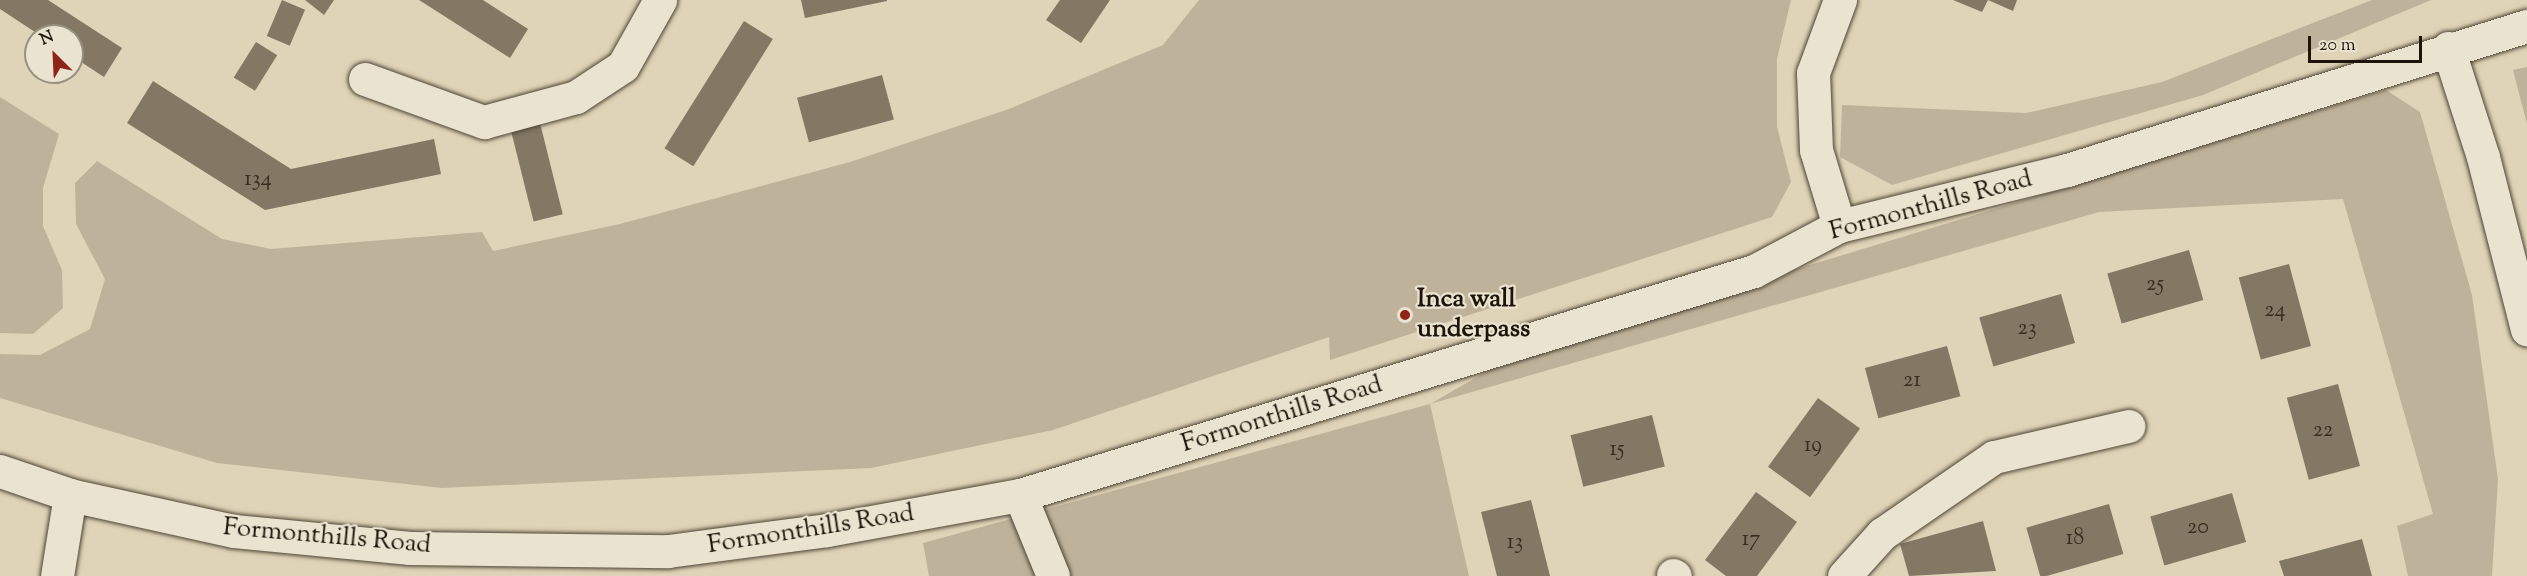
<!DOCTYPE html>
<style>
body{margin:0}
#map{position:relative;width:2527px;height:576px;overflow:hidden;background:#dfd4b7;font-family:"Sorts Mill Goudy",serif}
div>[style]{position:absolute}
.green>*{inset:0;background:#beb39a}
.building>*{inset:0;background:#827864;transform-origin:0 0}
.roads{filter:drop-shadow(0 0 2px #4e4435) drop-shadow(0 0 2px #4e4435)}
.street>*{height:33px;margin:-16.5px;padding:0 16.5px;transform-origin:16.5px;border-radius:16.5px;background:#eae3d0}
.secondary>*{height:33px;margin:-16.5px;padding:0 16.5px;transform-origin:16.5px;border-radius:16.5px;background:#eae3d0}
.dots>*{width:16px;height:16px;translate:-50% -50%;box-sizing:border-box;border:3px solid #eae3d0;border-radius:50%}
span{translate:-50% -50%;white-space:nowrap;text-align:center;line-height:1.15;-webkit-text-stroke:4.5px #eae3d0;paint-order:stroke}
.number-label{font-size:22px;color:#372d20}
.number-label span{-webkit-text-stroke-width:0}
.street-label{font-size:26px;color:#1e140a}
.poi-label{font-size:26px;color:#1e140a;font-weight:700}
.left{translate:0 -50%;text-align:left}
.north{position:absolute;left:24px;top:24px;width:60px;height:60px;box-sizing:border-box;background:#eae3d0;border:2px solid #989081;border-radius:50%;rotate:336deg;font-size:16px;font-weight:700;line-height:24px;text-align:center;color:#1e140a}
.north::after{content:'';display:block;margin:auto;width:21px;height:27px;background:#8f2418;clip-path:polygon(50% 0,100% 100%,50% 72%,0 100%)}
.scale{position:absolute;left:2308px;top:36px;width:114px;height:27px;box-sizing:border-box;border:3px solid #1e140a;border-top:0;padding-left:8px;font-size:18px;line-height:21px;white-space:nowrap;color:#1e140a;-webkit-text-stroke:4px #eae3d0;paint-order:stroke}
</style>
<div id="map">
<div class="green">
<div style="clip-path:polygon(1199px 0,1791px 0,1777px 59px,1777px 127px,1791px 182px,1772px 217px,1330px 360px,1329px 337px,1053px 430px,871px 468px,442px 488px,217px 463px,0 398px,0 354px,40px 355px,90px 329px,105px 279px,76px 224px,75px 183px,97px 161px,222px 239px,271px 249px,482px 232px,493px 251px,620px 224px,850px 162px,1009px 109px,1163px 45px)"></div>
<div style="clip-path:polygon(2372px 0,2431px 0,2203px 95px,1892px 185px,1840px 157px,1842px 105px,2026px 113px,2162px 82px)"></div>
<div style="clip-path:polygon(2527px 67px,2527px 124px,2513px 70px)"></div>
<div style="clip-path:polygon(2386px 90px,2420px 112px,2472px 295px,2498px 479px,2492px 576px,2408px 576px,2397px 526px,2433px 514px,2343px 199px,2099px 212px,1430px 404px,1469px 576px,929px 576px,923px 543px,1430px 404px,1517px 354px)"></div>
<div style="clip-path:polygon(0 97px,59px 134px,43px 188px,43px 226px,62px 270px,63px 308px,33px 334px,0 333px)"></div>
</div>
<div class="building">
<div style="clip-path:polygon(0 0,48px 0,122px 48px,104px 77px,72px 56px,72px 36px,41px 36px,0 9px)"></div>
<div style="left:282px;top:0;width:25px;height:39px;rotate:23deg"></div>
<div style="clip-path:polygon(305px 0,334px 0,324px 15px)"></div>
<div style="clip-path:polygon(419px 0,483px 0,528px 29px,510px 58px)"></div>
<div style="clip-path:polygon(801px 0,887px 0,887px 1px,805px 18px)"></div>
<div style="clip-path:polygon(1060px 0,1110px 0,1081px 43px,1046px 20px)"></div>
<div style="clip-path:polygon(1953px 0,2017px 0,2013px 11px,1988px 0,1982px 12px)"></div>
<div style="left:744px;top:21px;width:34px;height:150px;rotate:32deg"></div>
<div style="left:256px;top:42px;width:25px;height:42px;rotate:32deg"></div>
<div style="left:882px;top:75px;width:46px;height:88px;rotate:75deg"></div>
<div style="clip-path:polygon(153px 81px,291px 169px,434px 139px,441px 174px,265px 210px,127px 123px)"></div>
<div style="left:540px;top:123px;width:94px;height:30px;rotate:76deg"></div>
<div style="left:2189px;top:250px;width:52px;height:85px;rotate:74deg"></div>
<div style="left:2289px;top:264px;width:85px;height:52px;rotate:75deg"></div>
<div style="left:2061px;top:294px;width:51px;height:85px;rotate:74deg"></div>
<div style="left:1947px;top:346px;width:52px;height:85px;rotate:75deg"></div>
<div style="left:2338px;top:384px;width:85px;height:53px;rotate:75deg"></div>
<div style="left:1818px;top:398px;width:52px;height:85px;rotate:36deg"></div>
<div style="left:1652px;top:415px;width:53px;height:84px;rotate:76deg"></div>
<div style="clip-path:polygon(1756px 492px,1797px 522px,1757px 576px,1726px 576px,1705px 560px)"></div>
<div style="left:2232px;top:493px;width:51px;height:85px;rotate:74deg"></div>
<div style="clip-path:polygon(1531px 500px,1550px 576px,1497px 576px,1481px 512px)"></div>
<div style="left:2109px;top:504px;width:52px;height:86px;rotate:74deg"></div>
<div style="clip-path:polygon(1983px 521px,1996px 571px,1909px 576px,1900px 544px)"></div>
<div style="clip-path:polygon(2362px 539px,2372px 576px,2284px 576px,2279px 561px)"></div>
</div>
<div class="roads">
<div class="street">
<div style="left:2448px;top:48px;width:114px;rotate:72.2deg"></div>
<div style="left:2483px;top:157px;width:178px;rotate:75.7deg"></div>
<div style="left:365px;top:79px;width:127px;rotate:19.9deg"></div>
<div style="left:484px;top:122px;width:95px;rotate:-15.2deg"></div>
<div style="left:576px;top:97px;width:56px;rotate:-33.4deg"></div>
<div style="left:623px;top:66px;width:76px;rotate:-60.7deg"></div>
<div style="left:1839px;top:226px;width:79px;rotate:-106.8deg"></div>
<div style="left:1816px;top:150px;width:77px;rotate:-92.2deg"></div>
<div style="left:1813px;top:73px;width:78px;rotate:-69.7deg"></div>
<div style="left:1020px;top:495px;width:87px;rotate:67.8deg"></div>
<div style="left:1673px;top:575px;width:2px;rotate:27deg"></div>
<div style="left:57px;top:576px;width:82px;rotate:-80.9deg"></div>
<div style="left:1844px;top:576px;width:57px;rotate:-47.9deg"></div>
<div style="left:1882px;top:534px;width:136px;rotate:-34.5deg"></div>
<div style="left:1994px;top:457px;width:138px;rotate:-13deg"></div>
</div>
<div class="secondary">
<div style="left:0;top:471px;width:74px;rotate:18.9deg"></div>
<div style="left:70px;top:495px;width:168px;rotate:12.4deg"></div>
<div style="left:234px;top:531px;width:177px;rotate:5.5deg"></div>
<div style="left:410px;top:548px;width:258px;rotate:0.7deg"></div>
<div style="left:668px;top:551px;width:160px;rotate:-7.5deg"></div>
<div style="left:827px;top:530px;width:196px;rotate:-10.3deg"></div>
<div style="left:1020px;top:495px;width:767px;rotate:-16.97deg"></div>
<div style="left:1754px;top:271px;width:96px;rotate:-27.9deg"></div>
<div style="left:1839px;top:226px;width:235px;rotate:-13.8deg"></div>
<div style="left:2067px;top:170px;width:482px;rotate:-17.4deg"></div>
</div>
</div>
<div class="dots">
<div style="left:1405px;top:315px;background:#8f2418"></div>
</div>
<div class="number-label">
<span style="left:258px;top:181px">134</span>
<span style="left:2155px;top:286px">25</span>
<span style="left:2275px;top:312px">24</span>
<span style="left:2027px;top:330px">23</span>
<span style="left:1912px;top:382px">21</span>
<span style="left:2323px;top:432px">22</span>
<span style="left:1813px;top:447px">19</span>
<span style="left:1617px;top:451px">15</span>
<span style="left:2198px;top:529px">20</span>
<span style="left:2075px;top:540px">18</span>
<span style="left:1751px;top:541px">17</span>
<span style="left:1515px;top:544px">13</span>
</div>
<div class="street-label">
<span style="left:1931px;top:206px;rotate:-15deg">Formonthills Road</span>
<span style="left:1282px;top:415px;rotate:-17deg">Formonthills Road</span>
<span style="left:811px;top:530px;rotate:-9deg">Formonthills Road</span>
<span style="left:327px;top:537px;rotate:5deg">Formonthills Road</span>
</div>
<div class="poi-label">
<span class="left" style="left:1417px;top:315px">Inca wall<br>underpass</span>
</div>
<div class="north">N</div>
<div class="scale">20 m</div>
</div>
